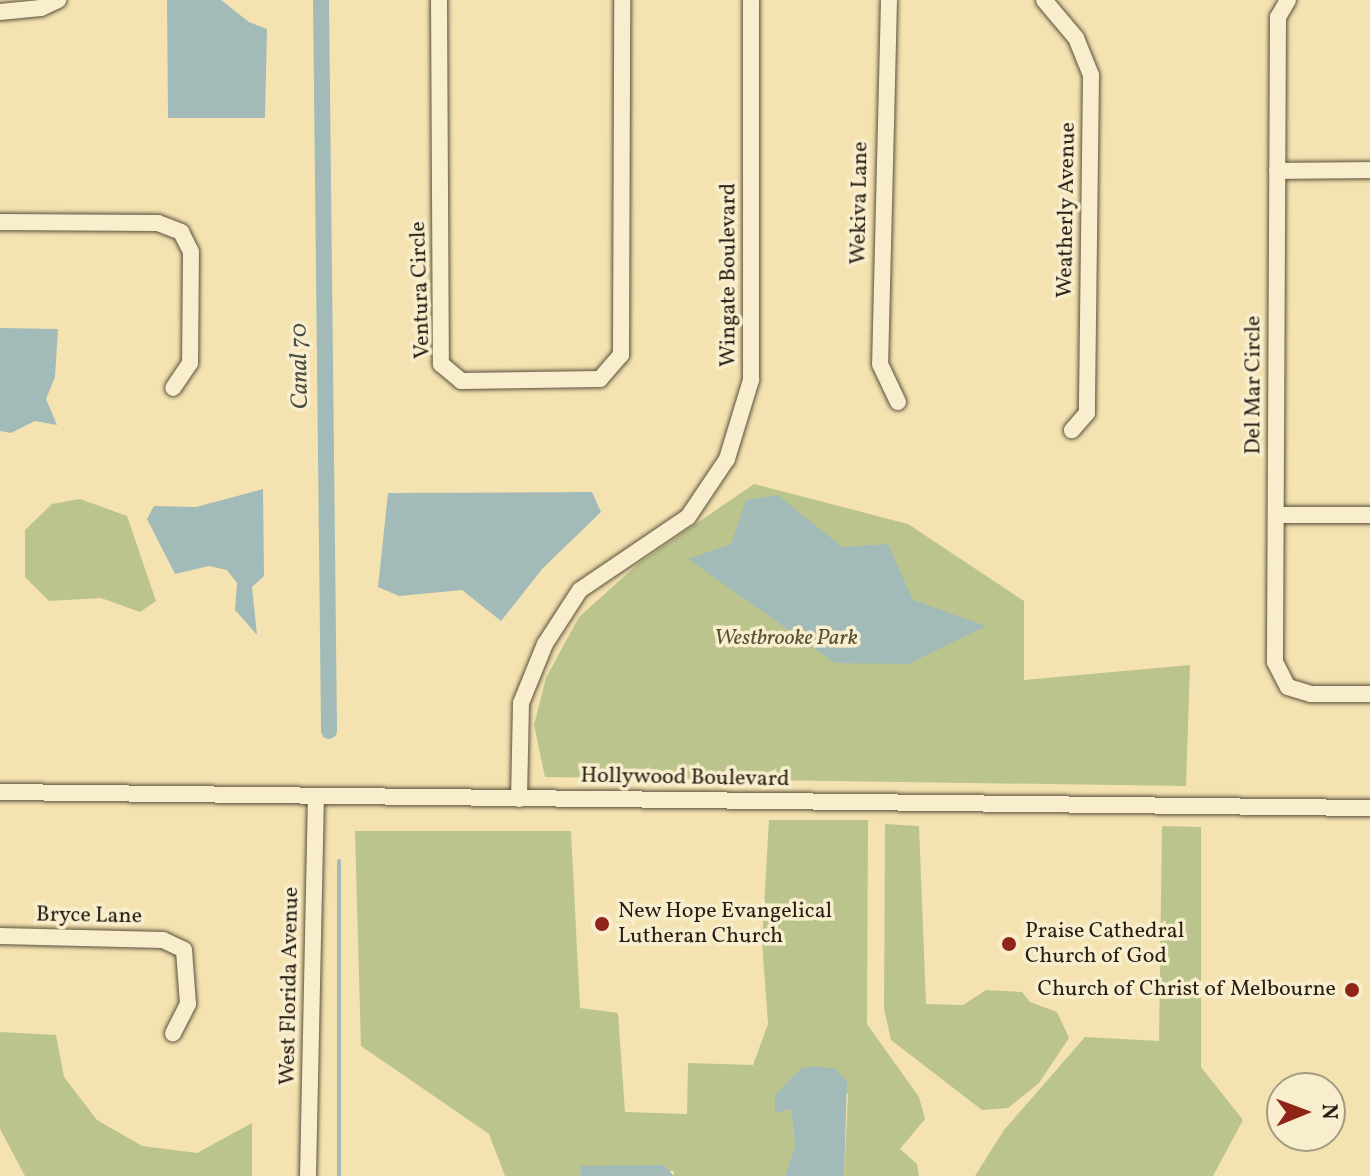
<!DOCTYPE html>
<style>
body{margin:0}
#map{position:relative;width:1370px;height:1176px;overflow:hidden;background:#f4e3b1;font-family:Vollkorn,serif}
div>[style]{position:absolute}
.green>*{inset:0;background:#bbc48c}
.water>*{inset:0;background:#a2bbb8}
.stream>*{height:4px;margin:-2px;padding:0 2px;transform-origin:2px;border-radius:2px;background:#a2bbb8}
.canal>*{height:16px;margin:-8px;padding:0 8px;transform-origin:8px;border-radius:8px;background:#a2bbb8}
.roads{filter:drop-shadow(0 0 2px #5a503c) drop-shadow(0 0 2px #5a503c)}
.minor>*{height:16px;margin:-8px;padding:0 8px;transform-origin:8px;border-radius:8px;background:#f8edcc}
.dots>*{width:22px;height:22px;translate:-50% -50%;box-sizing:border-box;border:4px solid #f8edcc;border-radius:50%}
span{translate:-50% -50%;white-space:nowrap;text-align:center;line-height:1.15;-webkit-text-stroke:7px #f8edcc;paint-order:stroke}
.street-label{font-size:22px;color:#271f15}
.park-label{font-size:22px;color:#535139;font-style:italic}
.poi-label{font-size:22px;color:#271f15}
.left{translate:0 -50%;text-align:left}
.right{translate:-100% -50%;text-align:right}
.water-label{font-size:24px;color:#4c4e46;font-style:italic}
.north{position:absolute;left:1266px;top:1072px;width:80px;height:80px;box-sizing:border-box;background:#f8edcc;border:2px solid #a49b83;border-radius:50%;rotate:89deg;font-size:22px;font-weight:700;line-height:32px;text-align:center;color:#271f15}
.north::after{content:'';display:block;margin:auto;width:28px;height:36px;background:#8f2418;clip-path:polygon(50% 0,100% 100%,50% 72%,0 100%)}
</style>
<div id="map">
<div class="green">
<div style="clip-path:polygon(754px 484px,908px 524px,1024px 601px,1024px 680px,1190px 665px,1186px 786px,545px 777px,534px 725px,546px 678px,579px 617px,639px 563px)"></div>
<div style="clip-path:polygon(80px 499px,127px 516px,156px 601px,140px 612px,101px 598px,49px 601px,25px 577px,25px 530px,52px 504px)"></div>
<div style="clip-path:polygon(769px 820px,868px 820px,867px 1024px,919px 1097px,925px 1119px,900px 1149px,917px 1164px,919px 1176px,844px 1176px,848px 1094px,800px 1069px,775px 1112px,791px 1109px,795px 1146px,785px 1176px,674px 1176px,674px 1171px,579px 1167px,581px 1176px,505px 1176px,489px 1134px,361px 1046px,355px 831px,571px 831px,580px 1008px,618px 1013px,625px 1112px,687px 1114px,688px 1063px,753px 1065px,768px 1024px,762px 941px)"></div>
<div style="clip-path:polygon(885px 824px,919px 826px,926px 1004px,963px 1005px,986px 990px,1022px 992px,1030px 1002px,1057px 1012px,1069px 1038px,1039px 1083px,1008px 1108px,982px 1110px,891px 1040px,884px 1009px)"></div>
<div style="clip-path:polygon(1162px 826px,1201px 827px,1201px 1067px,1243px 1120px,1213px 1176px,975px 1176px,1004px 1130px,1085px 1037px,1159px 1041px)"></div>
<div style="clip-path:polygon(0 1032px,56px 1035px,64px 1077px,97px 1120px,142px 1146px,197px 1153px,252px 1123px,252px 1176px,25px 1176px,0 1129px)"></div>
</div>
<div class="water">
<div style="clip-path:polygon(167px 0,221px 0,249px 22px,267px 29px,265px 118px,168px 118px)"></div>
<div style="clip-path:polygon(0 328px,58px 329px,55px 377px,46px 399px,57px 425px,35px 421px,11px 433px,0 431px)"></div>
<div style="clip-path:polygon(263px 489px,264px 576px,252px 587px,257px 635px,235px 610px,237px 583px,227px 570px,209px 566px,175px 574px,147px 519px,154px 506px,196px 507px)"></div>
<div style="clip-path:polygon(592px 492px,601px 512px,543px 568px,501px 621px,462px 590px,399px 596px,378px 587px,388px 493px)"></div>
<div style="clip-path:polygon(778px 495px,842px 547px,888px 544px,913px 600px,986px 626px,908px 664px,835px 663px,688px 559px,731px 544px,746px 500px)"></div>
<div style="clip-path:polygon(812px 1066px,836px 1069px,847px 1081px,844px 1176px,785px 1176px,795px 1146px,791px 1109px,775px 1113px,775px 1096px,800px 1069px)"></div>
<div style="clip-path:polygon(664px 1165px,674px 1176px,581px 1176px,579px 1166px)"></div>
</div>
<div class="stream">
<div style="left:339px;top:1176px;width:315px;rotate:-90deg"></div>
</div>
<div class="canal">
<div style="left:321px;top:0;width:731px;rotate:89.37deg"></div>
</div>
<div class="roads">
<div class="minor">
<div style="left:439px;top:0;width:364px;rotate:89.7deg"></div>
<div style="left:441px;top:364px;width:26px;rotate:40deg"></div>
<div style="left:461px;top:381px;width:139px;rotate:-0.8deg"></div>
<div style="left:600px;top:379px;width:32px;rotate:-49deg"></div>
<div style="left:621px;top:355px;width:355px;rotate:-89.8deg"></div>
<div style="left:889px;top:0;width:364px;rotate:91.4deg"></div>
<div style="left:880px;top:364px;width:42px;rotate:64.7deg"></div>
<div style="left:1044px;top:0;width:50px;rotate:49.9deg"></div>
<div style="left:1076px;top:38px;width:40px;rotate:68deg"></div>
<div style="left:1091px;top:75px;width:338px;rotate:90.7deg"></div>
<div style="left:1087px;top:413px;width:23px;rotate:131deg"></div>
<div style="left:1288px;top:0;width:20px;rotate:120deg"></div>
<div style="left:1278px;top:17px;width:645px;rotate:90.27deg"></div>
<div style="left:1275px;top:662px;width:28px;rotate:63deg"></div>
<div style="left:1288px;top:687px;width:24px;rotate:17deg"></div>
<div style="left:1311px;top:694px;width:59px"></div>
<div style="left:0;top:12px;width:41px;rotate:-5.6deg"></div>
<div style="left:41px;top:8px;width:19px;rotate:-25deg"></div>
<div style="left:1277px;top:171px;width:93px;rotate:-0.6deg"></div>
<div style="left:0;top:222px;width:158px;rotate:0.4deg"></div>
<div style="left:158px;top:223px;width:25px;rotate:21deg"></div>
<div style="left:181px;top:232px;width:22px;rotate:63deg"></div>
<div style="left:191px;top:252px;width:111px;rotate:90.5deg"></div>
<div style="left:190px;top:363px;width:30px;rotate:124deg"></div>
<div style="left:1276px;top:515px;width:94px"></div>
<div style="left:0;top:792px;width:1370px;rotate:0.67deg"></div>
<div style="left:519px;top:799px;width:96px;rotate:-88.8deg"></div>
<div style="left:521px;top:703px;width:64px;rotate:-67.9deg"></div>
<div style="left:545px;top:644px;width:64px;rotate:-57.1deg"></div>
<div style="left:580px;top:590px;width:130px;rotate:-34.1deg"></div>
<div style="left:688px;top:517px;width:70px;rotate:-56.1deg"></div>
<div style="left:727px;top:459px;width:83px;rotate:-73.1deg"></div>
<div style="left:751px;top:380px;width:380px;rotate:-90deg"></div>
<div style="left:0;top:936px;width:163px;rotate:1.4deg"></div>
<div style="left:163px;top:940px;width:23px;rotate:25deg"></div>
<div style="left:184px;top:950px;width:54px;rotate:85.8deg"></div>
<div style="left:188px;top:1004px;width:33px;rotate:117deg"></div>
<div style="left:308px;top:1176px;width:379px;rotate:-88.8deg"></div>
</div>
</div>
<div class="dots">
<div style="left:602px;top:924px;background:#8f2418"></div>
<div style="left:1009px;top:944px;background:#8f2418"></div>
<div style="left:1352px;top:990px;background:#8f2418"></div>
</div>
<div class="street-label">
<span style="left:860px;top:203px;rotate:-89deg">Wekiva Lane</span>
<span style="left:1067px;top:210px;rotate:-89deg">Weatherly Avenue</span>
<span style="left:729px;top:275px;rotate:-90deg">Wingate Boulevard</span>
<span style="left:421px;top:290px;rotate:-92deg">Ventura Circle</span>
<span style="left:1254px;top:385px;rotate:-90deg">Del Mar Circle</span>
<span style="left:685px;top:778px;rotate:1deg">Hollywood Boulevard</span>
<span style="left:89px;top:916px;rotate:1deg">Bryce Lane</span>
<span style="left:290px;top:986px;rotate:-89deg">West Florida Avenue</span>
</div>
<div class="park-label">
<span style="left:786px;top:639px">Westbrooke Park</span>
</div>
<div class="poi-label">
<span class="left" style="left:618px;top:924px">New Hope Evangelical<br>Lutheran Church</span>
<span class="left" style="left:1025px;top:944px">Praise Cathedral<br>Church of God</span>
<span class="right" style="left:1336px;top:990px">Church of Christ of Melbourne</span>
</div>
<div class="water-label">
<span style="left:301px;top:366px;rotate:-91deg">Canal 70</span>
</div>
<div class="north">N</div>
</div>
